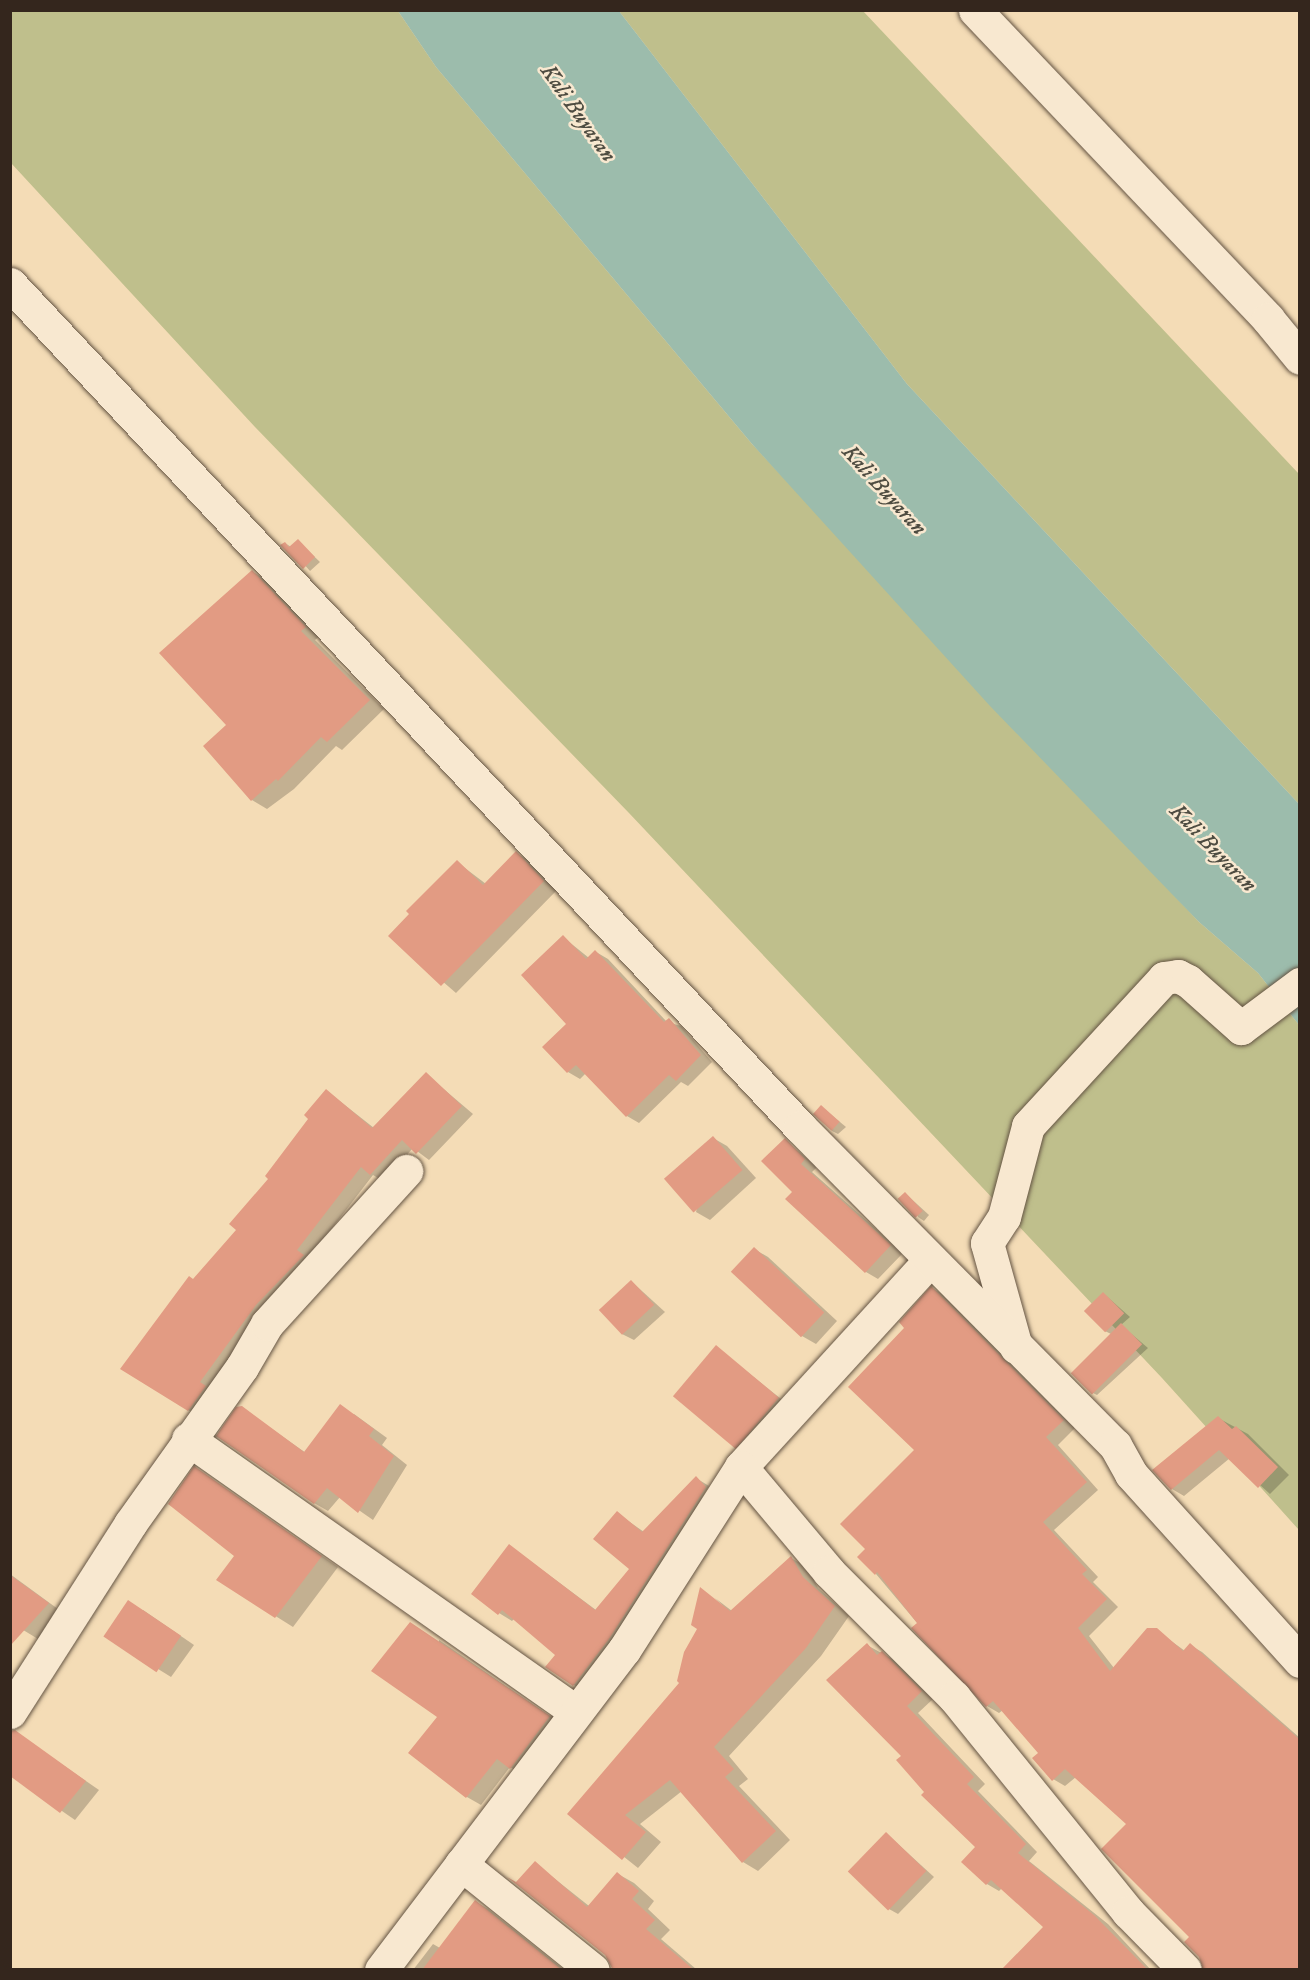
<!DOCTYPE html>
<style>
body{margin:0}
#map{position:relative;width:1310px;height:1980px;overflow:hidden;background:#f4dcb6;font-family:"IM FELL DW Pica",serif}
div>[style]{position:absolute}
.green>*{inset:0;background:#bfbf8c}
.water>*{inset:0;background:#9cbcac}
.shadow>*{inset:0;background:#0003}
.building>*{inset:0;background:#e29b83;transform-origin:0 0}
.roads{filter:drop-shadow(0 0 2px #645443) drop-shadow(0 0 2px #645443)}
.minor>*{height:33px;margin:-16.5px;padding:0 16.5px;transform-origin:16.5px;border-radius:16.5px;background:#f8e8d0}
.tertiary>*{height:33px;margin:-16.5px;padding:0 16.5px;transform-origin:16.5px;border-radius:16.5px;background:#f8e8d0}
span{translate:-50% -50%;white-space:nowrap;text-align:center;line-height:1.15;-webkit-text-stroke:5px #f8e8d0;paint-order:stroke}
.water-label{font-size:22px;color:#4e4c41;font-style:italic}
.frame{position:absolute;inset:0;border:12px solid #34261d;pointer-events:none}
</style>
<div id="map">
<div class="green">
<div style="clip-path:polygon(11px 11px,398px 11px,436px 67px,752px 444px,1199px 922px,1258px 973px,1299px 1025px,1299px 1530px,1162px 1378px,629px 813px,255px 427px,11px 163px)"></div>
<div style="clip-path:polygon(619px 11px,863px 11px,1299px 474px,1299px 804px,907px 384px)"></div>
</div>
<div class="water">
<div style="clip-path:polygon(398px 11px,619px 11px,907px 384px,1299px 804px,1299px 1025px,1258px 973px,1199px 922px,990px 706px,752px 444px,436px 67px)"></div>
</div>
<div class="shadow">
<div style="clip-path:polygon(298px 541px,320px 562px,310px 571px,285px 543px,291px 547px)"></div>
<div style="clip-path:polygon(253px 572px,268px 581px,320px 636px,315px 640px,384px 709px,342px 750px,336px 746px,294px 789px,267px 809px,252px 800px,205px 746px,228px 725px)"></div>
<div style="clip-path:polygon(516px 853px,530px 861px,557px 890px,456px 993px,390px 936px,457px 862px,486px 884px)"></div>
<div style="clip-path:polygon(563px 937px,589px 958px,596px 952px,608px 959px,667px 1022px,681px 1026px,712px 1062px,688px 1086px,681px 1082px,639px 1123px,627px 1116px,586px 1073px,580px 1079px,568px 1072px)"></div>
<div style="clip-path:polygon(426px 1074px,473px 1114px,429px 1160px,413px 1148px,383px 1181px,373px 1175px,309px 1258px,201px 1417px,188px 1410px,193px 1280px,238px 1230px,327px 1091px,374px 1128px)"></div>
<div style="clip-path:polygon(822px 1107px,846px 1127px,838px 1134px,832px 1131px)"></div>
<div style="clip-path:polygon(713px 1138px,727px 1146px,756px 1178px,710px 1220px,696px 1212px)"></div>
<div style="clip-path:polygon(785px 1140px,817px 1167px,812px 1172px,903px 1253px,878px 1279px,866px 1272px,794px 1192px)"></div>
<div style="clip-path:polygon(906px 1194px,929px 1215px,924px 1221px,918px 1217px)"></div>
<div style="clip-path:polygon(754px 1249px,768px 1257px,837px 1321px,816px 1344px,802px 1336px)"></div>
<div style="clip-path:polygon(631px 1281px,665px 1312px,634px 1340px,622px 1334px)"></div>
<div style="clip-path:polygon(932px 1288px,944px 1295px,1075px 1428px,1058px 1445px,1098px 1490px,1054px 1530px,1098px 1577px,1093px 1582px,1118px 1607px,1089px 1636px,1114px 1668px,1156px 1630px,1185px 1651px,1190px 1645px,1202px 1652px,1300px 1738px,1300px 1970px,1212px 1970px,1128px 1824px,1076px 1777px,1065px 1786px,1053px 1779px,1040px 1753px,1003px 1710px,999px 1713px,987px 1706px,876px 1574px,867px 1549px,916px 1450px,906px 1328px)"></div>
<div style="clip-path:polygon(1103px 1293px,1130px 1317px,1121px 1325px,1148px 1348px,1097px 1395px,1091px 1392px,1111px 1334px,1105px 1331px)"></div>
<div style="clip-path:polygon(716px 1347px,790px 1406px,746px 1454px,734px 1447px)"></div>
<div style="clip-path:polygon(242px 1408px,306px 1453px,354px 1414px,387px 1438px,382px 1445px,407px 1465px,373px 1520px,340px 1497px,328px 1511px,314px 1503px)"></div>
<div style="clip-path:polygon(1218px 1418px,1248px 1434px,1289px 1475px,1270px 1494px,1230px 1458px,1184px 1496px,1172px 1489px)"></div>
<div style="clip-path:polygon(195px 1468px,338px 1567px,293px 1627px,218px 1580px,236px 1555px)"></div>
<div style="clip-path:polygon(696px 1478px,709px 1486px,587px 1693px,574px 1685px,557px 1655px,514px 1619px,512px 1621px,499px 1613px,510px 1546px,596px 1610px,631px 1569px,617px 1513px,644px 1532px)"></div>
<div style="clip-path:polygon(791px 1558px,807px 1567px,818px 1588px,849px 1616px,821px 1656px,729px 1756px,748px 1779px,739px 1786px,790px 1840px,758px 1871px,743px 1862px,682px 1791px,640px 1824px,661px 1842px,638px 1868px,569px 1813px,681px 1683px,699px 1628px,701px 1590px,734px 1617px,715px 1598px,732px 1611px)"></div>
<div style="clip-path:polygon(10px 1574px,62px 1612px,38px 1639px,10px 1622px)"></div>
<div style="clip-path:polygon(143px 1610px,194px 1645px,171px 1677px,105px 1636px)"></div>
<div style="clip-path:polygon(439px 1640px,563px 1725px,525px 1776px,510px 1767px,481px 1805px,467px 1797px,439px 1716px)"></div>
<div style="clip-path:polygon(867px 1645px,894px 1660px,933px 1699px,918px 1713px,985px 1784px,978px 1791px,1037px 1852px,1029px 1861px,1108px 1924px,1151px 1970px,1003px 1970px,1045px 1927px,1002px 1888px,999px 1891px,987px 1884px,978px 1847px,926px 1792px,903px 1756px)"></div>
<div style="clip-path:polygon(15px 1732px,99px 1790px,75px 1820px,10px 1775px)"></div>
<div style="clip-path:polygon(887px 1834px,934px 1877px,898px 1914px,889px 1909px)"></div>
<div style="clip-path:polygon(535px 1863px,589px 1906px,618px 1874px,634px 1883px,654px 1901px,648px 1909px,670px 1930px,661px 1939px,696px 1969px,619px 1970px)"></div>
<div style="clip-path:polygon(476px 1902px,488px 1909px,564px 1970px,413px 1970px,433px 1944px,440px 1948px)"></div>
</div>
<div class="building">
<div style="clip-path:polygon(298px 539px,315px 557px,303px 569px,280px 545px,285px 542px,289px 547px)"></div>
<div style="clip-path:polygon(252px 570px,306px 627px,301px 631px,370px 700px,327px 742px,321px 737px,278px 781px,276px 779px,251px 801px,203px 746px,226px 725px,159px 653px)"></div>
<div style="clip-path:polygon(516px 851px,544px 881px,441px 986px,388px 936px,409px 914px,406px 911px,457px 860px,483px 885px)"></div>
<div style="clip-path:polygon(563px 935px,586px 959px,595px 950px,664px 1022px,669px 1018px,701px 1055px,676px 1081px,669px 1075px,626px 1117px,576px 1065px,567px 1073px,542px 1047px,566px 1024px,521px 975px)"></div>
<div style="clip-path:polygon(426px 1072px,462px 1106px,416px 1154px,402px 1140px,370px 1175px,361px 1167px,297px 1250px,304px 1255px,256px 1305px,200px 1382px,206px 1386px,188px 1411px,120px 1369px,189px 1276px,193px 1279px,236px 1230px,229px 1224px,268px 1179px,265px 1176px,308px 1119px,304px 1115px,326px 1089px,372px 1128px)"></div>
<div style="left:821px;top:1105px;width:25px;height:12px;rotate:42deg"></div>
<div style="left:713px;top:1136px;width:45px;height:65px;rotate:49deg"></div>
<div style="clip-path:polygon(785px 1138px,805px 1159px,801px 1164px,891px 1245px,865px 1273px,785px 1199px,792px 1192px,761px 1161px)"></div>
<div style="left:905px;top:1192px;width:26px;height:10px;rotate:47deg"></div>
<div style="left:754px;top:1247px;width:96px;height:34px;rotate:43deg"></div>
<div style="left:631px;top:1280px;width:34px;height:44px;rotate:47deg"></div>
<div style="clip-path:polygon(931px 1286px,1064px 1420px,1046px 1437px,1087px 1482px,1043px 1522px,1087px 1570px,1082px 1574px,1107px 1599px,1078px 1628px,1110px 1671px,1147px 1628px,1157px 1628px,1183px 1651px,1190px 1643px,1299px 1739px,1299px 1970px,1203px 1970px,1199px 1957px,1184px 1942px,1189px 1937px,1101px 1849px,1126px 1824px,1065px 1769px,1052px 1781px,1032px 1758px,1038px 1753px,993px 1701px,986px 1707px,911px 1628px,917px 1623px,877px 1572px,875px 1575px,857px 1557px,865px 1549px,840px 1524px,914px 1450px,848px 1387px,904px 1328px,899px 1322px)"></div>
<div style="left:1103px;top:1292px;width:30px;height:27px;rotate:45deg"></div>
<div style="left:1121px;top:1323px;width:30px;height:71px;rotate:45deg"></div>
<div style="left:716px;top:1345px;width:82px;height:67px;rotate:40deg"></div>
<div style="clip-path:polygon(340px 1404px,374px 1429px,369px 1436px,394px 1456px,358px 1513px,327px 1488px,314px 1504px,216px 1436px,236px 1407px,242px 1406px,304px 1452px)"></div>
<div style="clip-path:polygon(1218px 1416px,1232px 1429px,1236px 1426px,1278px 1467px,1258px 1488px,1219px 1450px,1171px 1490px,1152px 1470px)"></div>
<div style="clip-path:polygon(194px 1466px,322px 1556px,275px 1618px,216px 1580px,234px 1556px,168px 1504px)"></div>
<div style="clip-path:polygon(696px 1476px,706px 1487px,609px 1639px,573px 1686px,545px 1667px,555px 1655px,502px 1610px,498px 1615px,471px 1594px,509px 1544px,595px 1610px,629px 1569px,593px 1539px,617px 1511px,642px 1532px)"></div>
<div style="clip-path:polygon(791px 1556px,803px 1577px,835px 1606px,806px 1648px,714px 1747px,734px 1769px,725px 1777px,776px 1831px,742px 1863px,670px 1780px,625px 1815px,646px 1832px,622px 1860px,567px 1814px,679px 1683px,677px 1681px,684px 1652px,697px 1629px,691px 1625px,700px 1587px,730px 1611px)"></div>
<div style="clip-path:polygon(10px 1575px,49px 1603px,10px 1646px)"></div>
<div style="left:128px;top:1600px;width:64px;height:44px;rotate:34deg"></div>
<div style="clip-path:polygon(410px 1622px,550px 1716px,510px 1769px,497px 1759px,466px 1798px,408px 1753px,437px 1717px,371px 1671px)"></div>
<div style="clip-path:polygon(867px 1643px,877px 1655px,882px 1651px,922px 1691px,907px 1706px,974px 1777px,967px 1784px,1026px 1844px,1018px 1853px,1095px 1916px,1148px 1970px,1001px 1970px,1043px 1927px,991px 1880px,986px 1885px,961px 1862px,975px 1847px,921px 1795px,924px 1792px,896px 1760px,901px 1756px,826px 1680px)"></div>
<div style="clip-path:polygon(15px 1730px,86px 1781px,60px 1813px,10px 1776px,10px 1731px)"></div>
<div style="left:886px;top:1832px;width:56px;height:55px;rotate:44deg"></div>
<div style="clip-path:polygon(535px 1861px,587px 1907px,617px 1872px,639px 1891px,632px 1899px,655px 1920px,646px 1929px,694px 1970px,613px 1970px,605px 1955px,507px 1877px,516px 1882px)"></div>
<div style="clip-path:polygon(475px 1900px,562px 1970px,422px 1970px)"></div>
</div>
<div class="roads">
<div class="minor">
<div style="left:975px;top:10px;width:426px;rotate:46.5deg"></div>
<div style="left:1268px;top:319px;width:50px;rotate:50.6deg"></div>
<div style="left:1016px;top:1347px;width:108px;rotate:-105.6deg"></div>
<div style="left:987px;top:1243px;width:31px;rotate:-57deg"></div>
<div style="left:1004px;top:1217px;width:94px;rotate:-75.2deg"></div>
<div style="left:1028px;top:1126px;width:201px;rotate:-47.4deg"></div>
<div style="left:1164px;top:978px;width:14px;rotate:-8deg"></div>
<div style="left:1178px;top:976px;width:11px;rotate:27deg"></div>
<div style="left:1188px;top:981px;width:71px;rotate:41.6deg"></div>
<div style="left:1241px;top:1028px;width:74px;rotate:-36.7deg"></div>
<div style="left:188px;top:1439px;width:472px;rotate:35.1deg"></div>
<div style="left:741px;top:1467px;width:279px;rotate:-47.6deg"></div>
<div style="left:10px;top:1712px;width:223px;rotate:-57.4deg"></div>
<div style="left:130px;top:1524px;width:193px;rotate:-54.5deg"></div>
<div style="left:242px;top:1367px;width:50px;rotate:-59.8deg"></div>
<div style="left:267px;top:1324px;width:207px;rotate:-47.7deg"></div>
<div style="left:461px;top:1864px;width:169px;rotate:38.8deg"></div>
<div style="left:381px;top:1970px;width:402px;rotate:-52.8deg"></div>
<div style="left:624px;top:1650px;width:217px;rotate:-57.4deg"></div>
<div style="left:741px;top:1467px;width:137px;rotate:50deg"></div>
<div style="left:829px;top:1572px;width:177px;rotate:45deg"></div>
<div style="left:954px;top:1697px;width:277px;rotate:51deg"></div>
<div style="left:1128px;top:1912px;width:81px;rotate:45.5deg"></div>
</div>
<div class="tertiary">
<div style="left:10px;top:284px;width:1155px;rotate:46.86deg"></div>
<div style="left:800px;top:1127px;width:448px;rotate:45.3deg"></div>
<div style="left:1115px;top:1445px;width:33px;rotate:61deg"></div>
<div style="left:1131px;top:1474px;width:252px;rotate:47.9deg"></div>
</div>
</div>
<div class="water-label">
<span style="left:578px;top:113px;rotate:55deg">Kali Buyaran</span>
<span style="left:884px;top:490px;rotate:48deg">Kali Buyaran</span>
<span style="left:1213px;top:848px;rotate:46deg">Kali Buyaran</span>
</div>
<div class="frame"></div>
</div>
